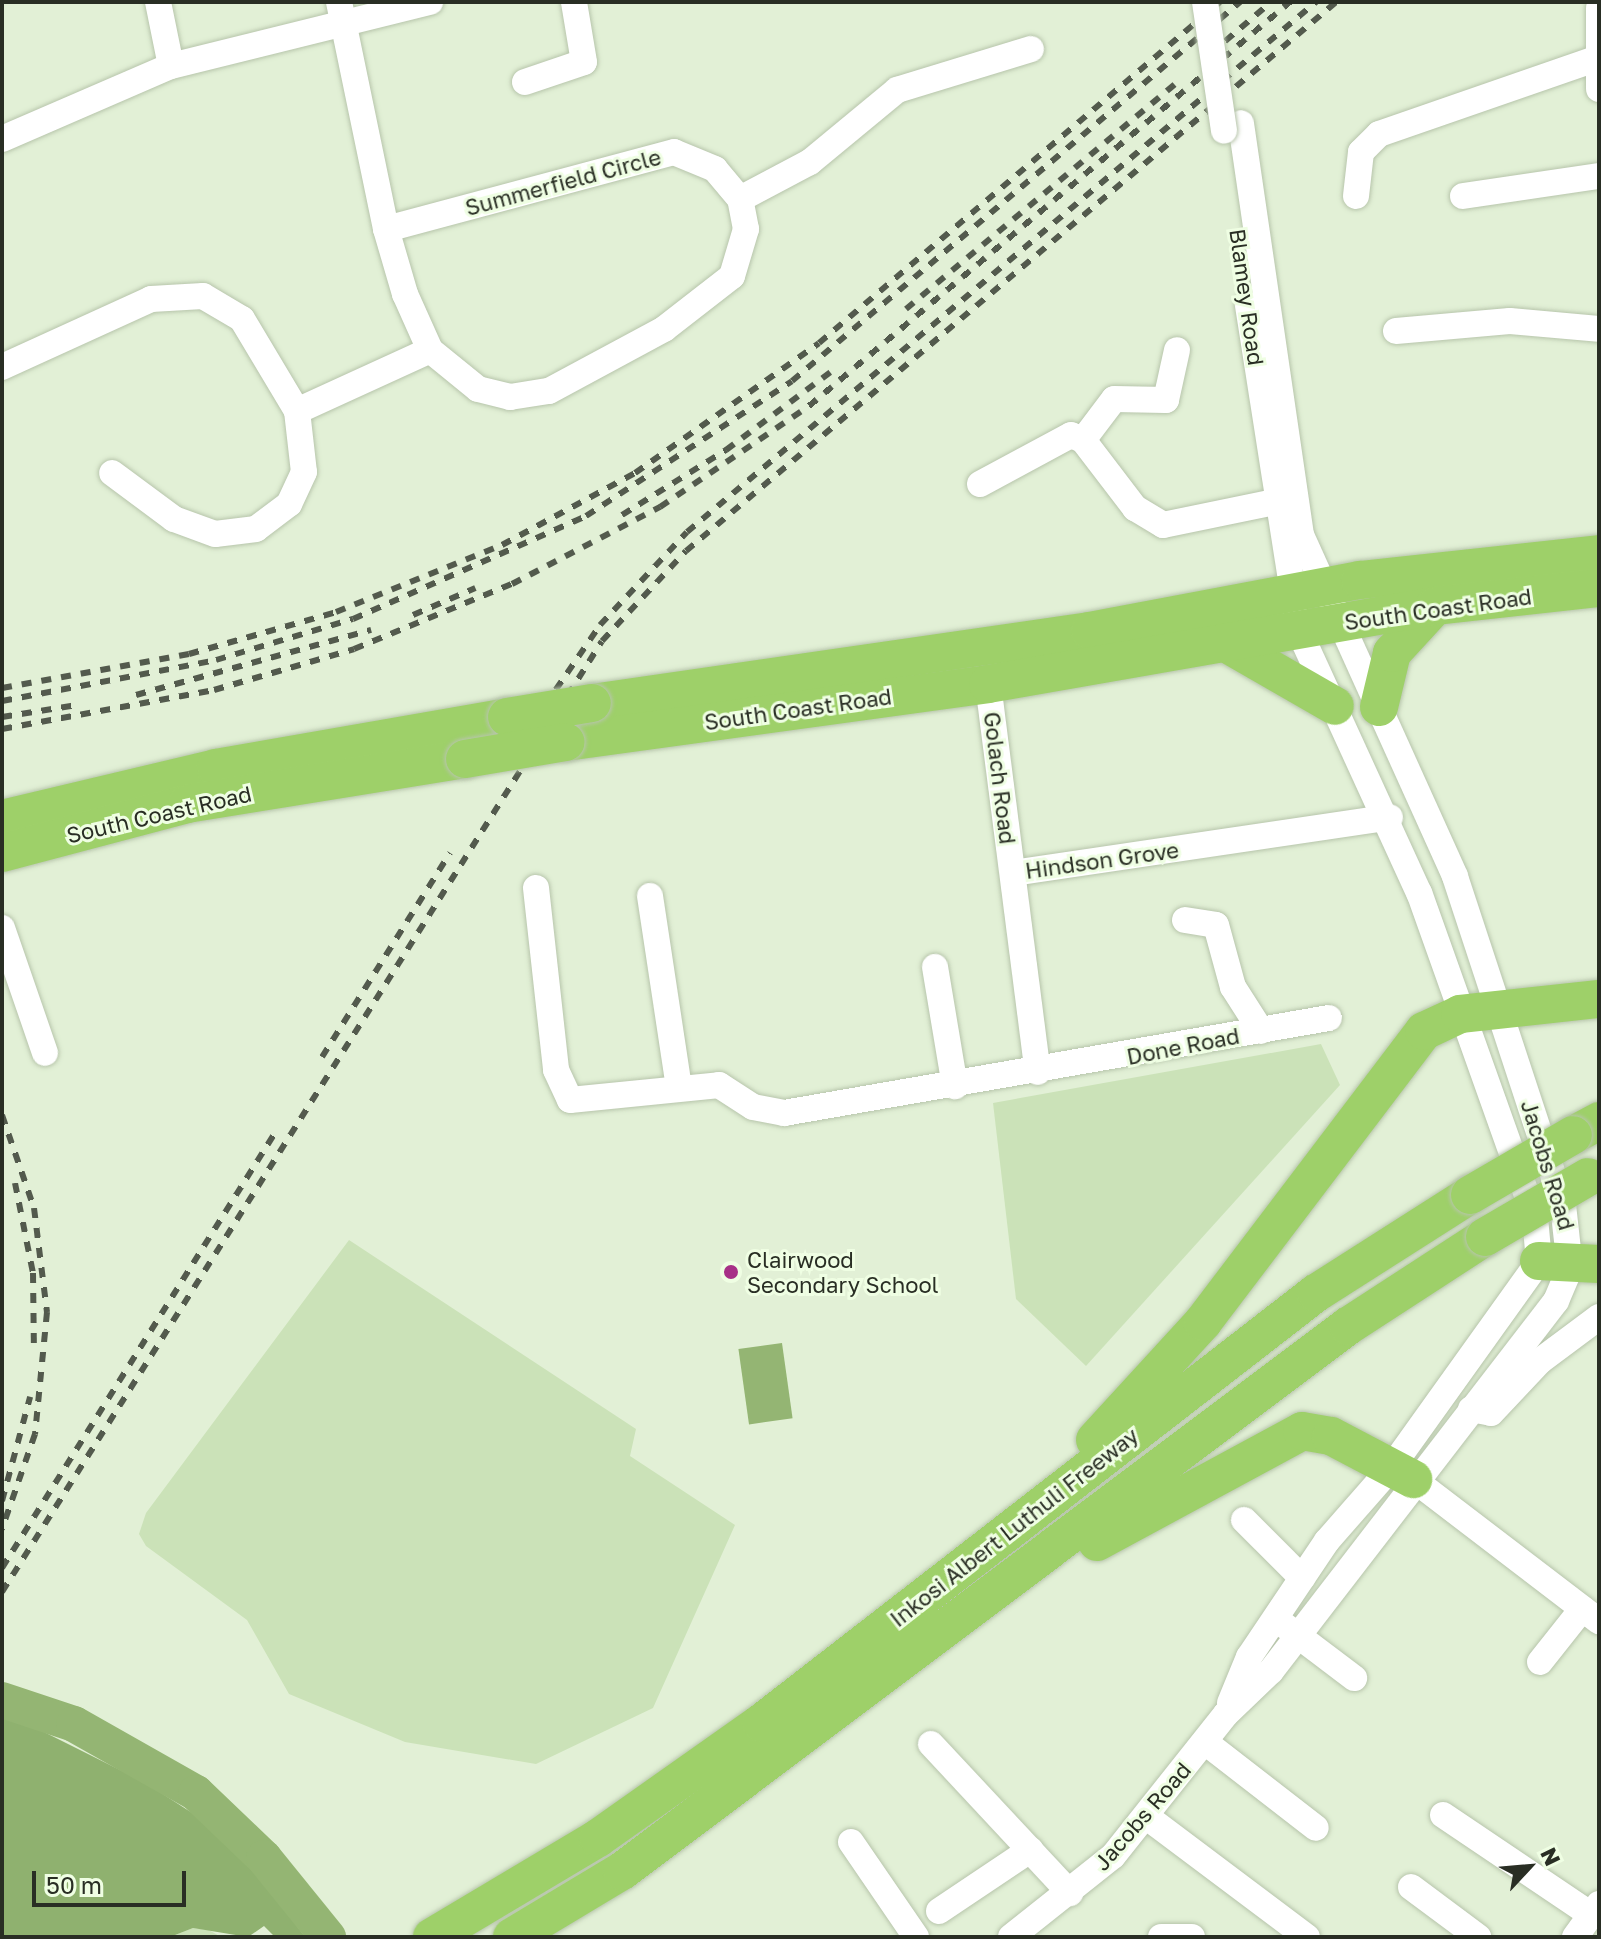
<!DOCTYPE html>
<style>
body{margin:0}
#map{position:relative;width:1601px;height:1939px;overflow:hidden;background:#e2f0d6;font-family:"Golos Text",sans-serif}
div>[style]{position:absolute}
.green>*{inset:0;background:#cbe2b8}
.forest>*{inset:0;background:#8fb16f}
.water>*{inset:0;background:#94b573;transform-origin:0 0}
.river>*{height:36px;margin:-18px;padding:0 18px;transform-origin:18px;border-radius:18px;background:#94b573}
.roads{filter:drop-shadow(0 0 2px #b7c5ab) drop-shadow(0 0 2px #b7c5ab)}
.minor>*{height:26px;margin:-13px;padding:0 13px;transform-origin:13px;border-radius:13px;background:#fff}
.highway>*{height:38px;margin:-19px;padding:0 19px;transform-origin:19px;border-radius:19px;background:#9ed069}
.rail>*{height:6px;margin-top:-3px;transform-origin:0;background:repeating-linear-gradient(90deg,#535a4d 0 10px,transparent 0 20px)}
.bridges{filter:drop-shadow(0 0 2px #b7c5ab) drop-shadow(0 0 2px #b7c5ab)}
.minor-bridge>*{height:26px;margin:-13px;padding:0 13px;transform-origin:13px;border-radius:13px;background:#fff}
.highway-bridge>*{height:38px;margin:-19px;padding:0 19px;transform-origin:19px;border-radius:19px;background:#9ed069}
.dots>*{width:22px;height:22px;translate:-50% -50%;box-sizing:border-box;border:4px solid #effee3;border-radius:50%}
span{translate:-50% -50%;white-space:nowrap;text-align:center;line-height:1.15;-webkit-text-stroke:6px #effee3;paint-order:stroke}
.street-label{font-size:22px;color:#292e24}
.poi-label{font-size:22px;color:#292e24}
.left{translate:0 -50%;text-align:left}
.frame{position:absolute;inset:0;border:4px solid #292e24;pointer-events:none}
.north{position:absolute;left:1489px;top:1827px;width:80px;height:80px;-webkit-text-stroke:6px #effee3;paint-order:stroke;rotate:64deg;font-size:22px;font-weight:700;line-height:32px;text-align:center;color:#292e24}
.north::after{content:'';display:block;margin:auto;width:28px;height:36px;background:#292e24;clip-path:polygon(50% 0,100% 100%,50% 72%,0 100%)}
.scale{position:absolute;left:32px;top:1871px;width:154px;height:36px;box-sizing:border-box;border:4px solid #292e24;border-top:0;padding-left:10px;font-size:24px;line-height:28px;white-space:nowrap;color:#292e24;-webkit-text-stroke:6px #effee3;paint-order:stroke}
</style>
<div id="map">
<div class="green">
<div style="clip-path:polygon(1321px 1044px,1340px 1085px,1086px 1366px,1016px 1299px,993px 1103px)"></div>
<div style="clip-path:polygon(349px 1240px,636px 1429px,630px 1456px,735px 1525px,653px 1708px,536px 1764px,405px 1742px,289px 1694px,247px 1620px,146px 1546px,139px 1534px,146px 1513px)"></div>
<div style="clip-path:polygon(193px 1928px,209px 1930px,221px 1937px,170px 1937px)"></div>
</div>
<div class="forest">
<div style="clip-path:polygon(2px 1711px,144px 1782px,200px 1818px,249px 1861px,305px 1937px,275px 1937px,264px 1926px,248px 1937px,193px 1928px,170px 1937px,2px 1937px)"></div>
</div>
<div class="water">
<div style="left:782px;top:1343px;width:76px;height:44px;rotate:82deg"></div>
</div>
<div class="river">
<div style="left:2px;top:1700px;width:76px;rotate:18.4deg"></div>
<div style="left:74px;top:1724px;width:140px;rotate:29.5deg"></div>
<div style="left:196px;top:1793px;width:94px;rotate:43.7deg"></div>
<div style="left:264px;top:1858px;width:102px;rotate:51deg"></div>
</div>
<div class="roads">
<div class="minor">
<div style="left:158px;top:2px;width:65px;rotate:78.5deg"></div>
<div style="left:339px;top:2px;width:232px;rotate:78.3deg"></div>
<div style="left:386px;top:229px;width:68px;rotate:73.7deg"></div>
<div style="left:405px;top:294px;width:61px;rotate:65.9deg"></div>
<div style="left:430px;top:350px;width:62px;rotate:39.1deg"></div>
<div style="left:478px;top:389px;width:33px;rotate:14deg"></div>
<div style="left:510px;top:397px;width:39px;rotate:-9deg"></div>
<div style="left:549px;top:391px;width:131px;rotate:-28.3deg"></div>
<div style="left:664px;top:329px;width:86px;rotate:-37.9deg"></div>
<div style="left:732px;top:276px;width:49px;rotate:-73.4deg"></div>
<div style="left:746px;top:229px;width:31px;rotate:-101deg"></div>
<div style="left:740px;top:199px;width:39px;rotate:-130deg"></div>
<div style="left:715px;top:169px;width:44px;rotate:-157.5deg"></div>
<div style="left:674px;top:152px;width:298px;rotate:165deg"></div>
<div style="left:1599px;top:8px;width:81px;rotate:90deg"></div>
<div style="left:525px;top:82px;width:62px;rotate:-18.7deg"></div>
<div style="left:584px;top:62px;width:61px;rotate:-99.5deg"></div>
<div style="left:2px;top:139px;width:184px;rotate:-23.4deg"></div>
<div style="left:171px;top:66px;width:267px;rotate:-13.9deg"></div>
<div style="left:1356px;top:196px;width:44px;rotate:-83.5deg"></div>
<div style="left:1361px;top:152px;width:25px;rotate:-45deg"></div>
<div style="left:1379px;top:134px;width:229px;rotate:-19.1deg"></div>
<div style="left:1463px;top:196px;width:137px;rotate:-8.4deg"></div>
<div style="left:740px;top:199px;width:79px;rotate:-27.9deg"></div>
<div style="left:810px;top:162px;width:113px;rotate:-39.6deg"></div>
<div style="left:897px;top:90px;width:140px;rotate:-17deg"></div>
<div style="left:1396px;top:331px;width:114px;rotate:-5deg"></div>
<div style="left:1510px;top:321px;width:89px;rotate:5.1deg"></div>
<div style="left:2px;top:367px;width:164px;rotate:-24.5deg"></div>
<div style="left:151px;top:299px;width:52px;rotate:-3.3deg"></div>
<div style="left:203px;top:296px;width:45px;rotate:30.5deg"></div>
<div style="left:242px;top:319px;width:107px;rotate:59.1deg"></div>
<div style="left:297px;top:411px;width:61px;rotate:83.5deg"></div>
<div style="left:304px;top:472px;width:35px;rotate:115deg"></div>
<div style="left:289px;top:504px;width:41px;rotate:142.9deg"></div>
<div style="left:256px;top:529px;width:41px;rotate:173deg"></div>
<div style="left:215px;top:534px;width:44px;rotate:-159.9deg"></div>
<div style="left:174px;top:519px;width:77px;rotate:-143.4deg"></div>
<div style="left:297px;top:411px;width:146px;rotate:-24.6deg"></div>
<div style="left:1083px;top:440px;width:51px;rotate:-52.9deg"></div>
<div style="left:1114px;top:399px;width:52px;rotate:1.1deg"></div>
<div style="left:1166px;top:400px;width:51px;rotate:-77.6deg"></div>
<div style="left:980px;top:484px;width:103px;rotate:-28.3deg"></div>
<div style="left:1071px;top:435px;width:13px;rotate:23deg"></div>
<div style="left:1083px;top:440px;width:86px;rotate:52.6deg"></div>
<div style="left:1135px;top:508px;width:33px;rotate:31deg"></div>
<div style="left:1163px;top:525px;width:114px;rotate:-11.6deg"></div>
<div style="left:988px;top:684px;width:391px;rotate:82.7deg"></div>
<div style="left:1013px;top:873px;width:381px;rotate:-8.4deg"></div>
<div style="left:536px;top:888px;width:183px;rotate:83.7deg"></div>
<div style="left:556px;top:1070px;width:33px;rotate:65deg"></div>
<div style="left:570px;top:1100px;width:150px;rotate:-5.7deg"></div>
<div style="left:719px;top:1085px;width:40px;rotate:32.9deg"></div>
<div style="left:753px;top:1107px;width:32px;rotate:11deg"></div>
<div style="left:784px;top:1113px;width:553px;rotate:-9.89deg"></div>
<div style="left:650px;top:896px;width:194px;rotate:81.4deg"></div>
<div style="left:1185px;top:920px;width:31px;rotate:9deg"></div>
<div style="left:1216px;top:925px;width:64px;rotate:74.7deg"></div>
<div style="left:1233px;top:987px;width:52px;rotate:57.5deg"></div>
<div style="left:2px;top:928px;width:132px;rotate:71deg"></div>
<div style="left:935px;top:967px;width:121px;rotate:80.5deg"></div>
<div style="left:1471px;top:1409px;width:20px;rotate:11deg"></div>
<div style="left:1491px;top:1413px;width:71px;rotate:-46.7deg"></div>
<div style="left:1540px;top:1361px;width:74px;rotate:-36.7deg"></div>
<div style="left:1413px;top:1479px;width:234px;rotate:37.4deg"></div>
<div style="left:1244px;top:1520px;width:82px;rotate:45deg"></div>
<div style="left:1284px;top:1625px;width:88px;rotate:37.1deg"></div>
<div style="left:1540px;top:1662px;width:68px;rotate:-51.6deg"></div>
<div style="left:1230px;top:1703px;width:50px;rotate:-67.6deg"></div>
<div style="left:1249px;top:1657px;width:140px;rotate:-56.1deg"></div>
<div style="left:1327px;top:1541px;width:97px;rotate:-48.8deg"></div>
<div style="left:1391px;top:1468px;width:254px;rotate:-54.4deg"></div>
<div style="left:1539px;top:1261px;width:43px;rotate:-95.3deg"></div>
<div style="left:1535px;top:1218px;width:345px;rotate:-109.6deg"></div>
<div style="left:1419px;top:893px;width:288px;rotate:-114.6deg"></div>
<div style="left:1299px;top:631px;width:330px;rotate:-98.9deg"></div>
<div style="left:1205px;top:1742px;width:140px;rotate:37.8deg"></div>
<div style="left:931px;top:1744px;width:204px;rotate:47deg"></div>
<div style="left:1443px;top:1815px;width:179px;rotate:34deg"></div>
<div style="left:1147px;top:1817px;width:200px;rotate:36.9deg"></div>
<div style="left:851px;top:1842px;width:115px;rotate:55.6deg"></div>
<div style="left:1411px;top:1887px;width:84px;rotate:36.7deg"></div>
<div style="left:939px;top:1911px;width:110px;rotate:-33.8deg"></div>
<div style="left:1011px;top:1937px;width:130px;rotate:-38.5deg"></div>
<div style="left:1113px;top:1856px;width:181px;rotate:-51.5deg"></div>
<div style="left:1226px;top:1714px;width:62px;rotate:-43.7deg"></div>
<div style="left:1271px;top:1671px;width:467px;rotate:-52.4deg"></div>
<div style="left:1556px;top:1301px;width:36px;rotate:-67deg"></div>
<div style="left:1570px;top:1268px;width:63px;rotate:-96.3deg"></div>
<div style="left:1563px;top:1205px;width:346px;rotate:-108.2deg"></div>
<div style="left:1455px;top:876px;width:374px;rotate:-114.3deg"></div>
<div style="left:1301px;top:535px;width:416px;rotate:-98.3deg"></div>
<div style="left:1161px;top:1937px;width:31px"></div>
<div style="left:1575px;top:1937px;width:41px;rotate:-54deg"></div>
</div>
<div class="highway">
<div style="left:1229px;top:645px;width:122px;rotate:29.9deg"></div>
<div style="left:592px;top:703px;width:503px;rotate:-8.23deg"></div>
<div style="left:1090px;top:631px;width:275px;rotate:-10.7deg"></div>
<div style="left:1360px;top:580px;width:240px;rotate:-6.2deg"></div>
<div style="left:1379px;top:707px;width:56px;rotate:-76.5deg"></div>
<div style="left:1392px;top:653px;width:64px;rotate:-47.5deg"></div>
<div style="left:566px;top:742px;width:426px;rotate:-7.8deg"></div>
<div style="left:988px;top:684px;width:454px;rotate:-9.9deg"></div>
<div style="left:1435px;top:606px;width:165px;rotate:-6.3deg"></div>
<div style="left:2px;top:819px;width:220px;rotate:-13.4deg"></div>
<div style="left:216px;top:768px;width:295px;rotate:-9.9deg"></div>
<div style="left:2px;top:853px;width:191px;rotate:-14.8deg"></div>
<div style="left:187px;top:804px;width:282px;rotate:-9.2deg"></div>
<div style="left:1573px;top:1135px;width:30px;rotate:-28deg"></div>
<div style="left:1539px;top:1261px;width:60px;rotate:2.9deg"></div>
<div style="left:1095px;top:1440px;width:160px;rotate:-47.5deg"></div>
<div style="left:1203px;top:1322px;width:365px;rotate:-52.8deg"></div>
<div style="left:1424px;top:1031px;width:40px;rotate:-25deg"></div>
<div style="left:1460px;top:1014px;width:140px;rotate:-6.2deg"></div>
<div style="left:1097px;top:1542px;width:233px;rotate:-28.4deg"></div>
<div style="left:1302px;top:1431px;width:29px;rotate:10deg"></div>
<div style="left:1331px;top:1436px;width:93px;rotate:27.7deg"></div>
<div style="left:432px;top:1937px;width:193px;rotate:-30.8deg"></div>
<div style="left:598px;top:1838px;width:199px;rotate:-35.2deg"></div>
<div style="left:761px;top:1723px;width:702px;rotate:-37.77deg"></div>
<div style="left:1316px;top:1293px;width:183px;rotate:-32.5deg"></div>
<div style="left:512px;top:1937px;width:128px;rotate:-31deg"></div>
<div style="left:622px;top:1871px;width:908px;rotate:-36.9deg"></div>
<div style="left:1348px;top:1326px;width:163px;rotate:-33deg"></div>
</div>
</div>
<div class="rail">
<div style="left:1210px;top:54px;width:80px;rotate:-40.4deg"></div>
<div style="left:906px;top:309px;width:360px;rotate:-39.9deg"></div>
<div style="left:622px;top:515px;width:123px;rotate:-32deg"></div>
<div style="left:726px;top:450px;width:137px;rotate:-36.7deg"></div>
<div style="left:413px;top:615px;width:68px;rotate:-23.5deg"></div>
<div style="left:2px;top:688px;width:190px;rotate:-10.3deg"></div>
<div style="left:189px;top:654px;width:153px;rotate:-15.9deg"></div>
<div style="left:336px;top:612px;width:179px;rotate:-22deg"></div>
<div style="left:502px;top:545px;width:151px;rotate:-28.4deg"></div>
<div style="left:635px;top:473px;width:225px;rotate:-35.2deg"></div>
<div style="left:819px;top:343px;width:526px;rotate:-40.38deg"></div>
<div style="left:136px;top:695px;width:244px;rotate:-15.5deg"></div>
<div style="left:2px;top:701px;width:218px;rotate:-10.8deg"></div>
<div style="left:216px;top:660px;width:143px;rotate:-16.7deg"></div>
<div style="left:353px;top:619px;width:255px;rotate:-23.8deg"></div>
<div style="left:586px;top:516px;width:246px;rotate:-33.2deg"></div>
<div style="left:792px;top:381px;width:587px;rotate:-40.23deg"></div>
<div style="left:2px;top:717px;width:76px;rotate:-9.1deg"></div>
<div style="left:2px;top:729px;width:216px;rotate:-10.4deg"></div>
<div style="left:214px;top:690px;width:146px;rotate:-16.3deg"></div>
<div style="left:354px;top:649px;width:171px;rotate:-22.4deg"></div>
<div style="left:512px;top:584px;width:167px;rotate:-27.5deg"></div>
<div style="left:660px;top:507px;width:180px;rotate:-34.1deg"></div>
<div style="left:809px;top:406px;width:628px;rotate:-40.03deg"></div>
<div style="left:522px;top:739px;width:138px;rotate:-55.6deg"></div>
<div style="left:600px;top:625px;width:127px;rotate:-46.9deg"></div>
<div style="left:687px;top:532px;width:823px;rotate:-40.12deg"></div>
<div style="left:322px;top:1057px;width:241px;rotate:-57.9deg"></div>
<div style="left:2px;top:1115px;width:98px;rotate:71deg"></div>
<div style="left:34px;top:1208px;width:105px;rotate:82.9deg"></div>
<div style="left:47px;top:1312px;width:123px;rotate:95.6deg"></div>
<div style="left:35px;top:1434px;width:101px;rotate:109.2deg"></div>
<div style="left:15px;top:1183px;width:92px;rotate:78.7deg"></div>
<div style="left:33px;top:1273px;width:80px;rotate:89.3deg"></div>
<div style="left:2px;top:1501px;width:108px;rotate:-74.9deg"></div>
<div style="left:2px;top:1568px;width:519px;rotate:-57.9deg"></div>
<div style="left:2px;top:1592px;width:1124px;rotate:-57.75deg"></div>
<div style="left:602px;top:641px;width:123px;rotate:-47deg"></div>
<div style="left:686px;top:551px;width:851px;rotate:-40.18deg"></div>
</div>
<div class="bridges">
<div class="minor-bridge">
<div style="left:1205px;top:2px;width:130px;rotate:81.6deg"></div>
</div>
<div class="highway-bridge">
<div style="left:507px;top:717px;width:86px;rotate:-9.4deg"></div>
<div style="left:465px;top:759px;width:102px;rotate:-9.6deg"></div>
<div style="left:1470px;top:1195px;width:119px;rotate:-30.2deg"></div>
<div style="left:1485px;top:1237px;width:119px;rotate:-30.2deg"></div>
</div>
</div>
<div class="dots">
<div style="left:731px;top:1272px;background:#a73087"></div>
</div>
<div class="street-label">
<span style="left:563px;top:182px;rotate:-15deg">Summerfield Circle</span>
<span style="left:1247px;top:297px;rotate:82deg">Blamey Road</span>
<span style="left:1438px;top:609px;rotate:-8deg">South Coast Road</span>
<span style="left:798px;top:709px;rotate:-8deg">South Coast Road</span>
<span style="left:1000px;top:778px;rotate:83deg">Golach Road</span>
<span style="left:159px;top:814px;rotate:-13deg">South Coast Road</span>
<span style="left:1102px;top:860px;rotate:-8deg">Hindson Grove</span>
<span style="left:1183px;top:1046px;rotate:-11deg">Done Road</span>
<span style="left:1548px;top:1165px;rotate:73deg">Jacobs Road</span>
<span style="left:1014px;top:1527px;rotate:-38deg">Inkosi Albert Luthuli Freeway</span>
<span style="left:1142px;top:1816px;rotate:-49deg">Jacobs Road</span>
</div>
<div class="poi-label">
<span class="left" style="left:747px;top:1272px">Clairwood<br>Secondary School</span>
</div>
<div class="frame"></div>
<div class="north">N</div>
<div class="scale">50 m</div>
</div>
